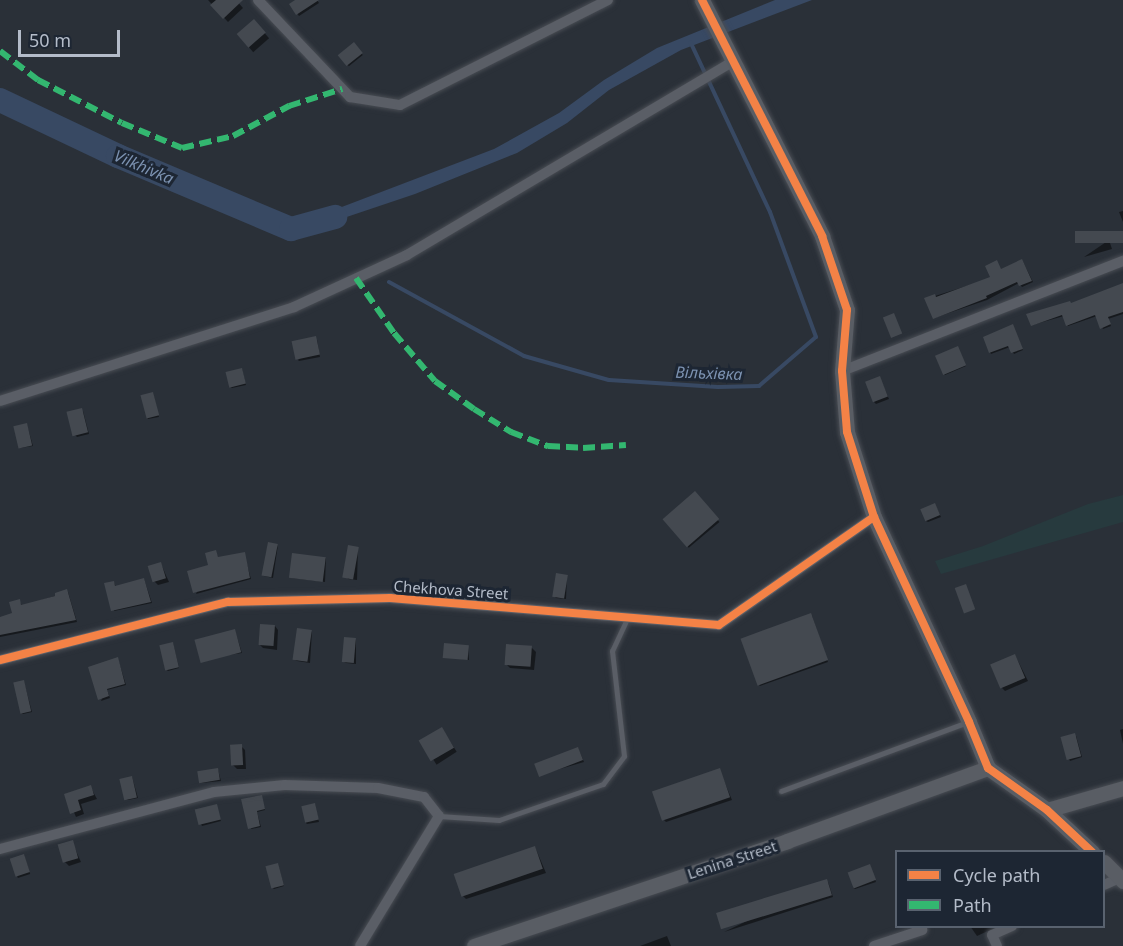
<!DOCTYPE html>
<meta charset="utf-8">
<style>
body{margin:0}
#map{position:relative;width:1123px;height:946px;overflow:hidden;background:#2a3038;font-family:"Noto Sans",sans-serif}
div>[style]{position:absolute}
.green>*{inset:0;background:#273a3e}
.water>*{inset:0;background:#384963}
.shadow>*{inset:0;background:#0007;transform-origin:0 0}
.stream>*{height:4px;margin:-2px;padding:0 2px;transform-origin:2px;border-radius:2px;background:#384963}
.river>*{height:24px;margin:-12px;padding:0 12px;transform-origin:12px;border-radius:12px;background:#384963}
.building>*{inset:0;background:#444950;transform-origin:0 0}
.roads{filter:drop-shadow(0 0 2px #484c53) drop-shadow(0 0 2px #484c53)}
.lane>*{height:5px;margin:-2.5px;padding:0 2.5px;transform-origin:2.5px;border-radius:2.5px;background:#5a5e66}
.street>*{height:10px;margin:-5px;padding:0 5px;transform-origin:5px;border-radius:5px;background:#5a5e66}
.secondary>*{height:15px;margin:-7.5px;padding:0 7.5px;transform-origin:7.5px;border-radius:7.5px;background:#595d64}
.quiet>*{height:6px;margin-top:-3px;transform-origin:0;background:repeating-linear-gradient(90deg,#33b770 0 12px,transparent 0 18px)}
.cycleway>*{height:8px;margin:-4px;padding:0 4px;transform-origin:4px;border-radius:4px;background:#f48246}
span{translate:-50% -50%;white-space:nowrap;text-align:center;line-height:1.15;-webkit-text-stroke:6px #1d2633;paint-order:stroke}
.street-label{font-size:15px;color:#b4bcc9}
.water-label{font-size:16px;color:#7c92b1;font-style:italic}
.legend{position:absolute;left:895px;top:850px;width:210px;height:78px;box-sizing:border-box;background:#1d2633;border:2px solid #59626f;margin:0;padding:8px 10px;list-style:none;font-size:18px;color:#b4bcc9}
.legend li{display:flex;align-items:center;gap:12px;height:30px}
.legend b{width:30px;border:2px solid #59626f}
.scale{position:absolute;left:18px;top:30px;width:102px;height:27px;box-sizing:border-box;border:3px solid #b4bcc9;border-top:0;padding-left:8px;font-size:18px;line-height:21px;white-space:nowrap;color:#b4bcc9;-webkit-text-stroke:4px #1d2633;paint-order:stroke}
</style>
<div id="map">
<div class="green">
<div style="clip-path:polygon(1123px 495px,1123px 522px,941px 574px,935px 561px,983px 546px,1088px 504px)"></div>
</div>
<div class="water">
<div style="clip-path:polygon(775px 0,812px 0,681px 50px,609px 90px,567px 123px,517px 153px,415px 194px,305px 231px,305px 221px,494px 149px,559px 113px,604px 80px,657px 48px)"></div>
</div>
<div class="shadow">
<div style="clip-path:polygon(208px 0,236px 0,243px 8px,228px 22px)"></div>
<div style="clip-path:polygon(298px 0,317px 0,319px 3px,299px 16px,291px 5px)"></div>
<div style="left:254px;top:21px;width:23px;height:21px;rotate:49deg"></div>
<div style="left:354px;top:44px;width:14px;height:18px;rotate:51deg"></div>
<div style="clip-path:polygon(1123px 211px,1123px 222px,1119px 212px)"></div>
<div style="clip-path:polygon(1109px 240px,1112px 249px,1084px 257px)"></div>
<div style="clip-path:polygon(1023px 262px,1033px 282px,1022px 287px,1019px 283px,987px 300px,934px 318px,935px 296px,992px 278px,1001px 270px)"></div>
<div style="clip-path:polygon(1123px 284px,1123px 314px,1108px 319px,1111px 326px,1103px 329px,1097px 316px,1068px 326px,1064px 316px,1032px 325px,1072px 304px)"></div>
<div style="clip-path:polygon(1013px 326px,1023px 350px,1014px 354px,1010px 347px,991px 354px,990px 352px)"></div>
<div style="clip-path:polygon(317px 340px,320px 357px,299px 361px,298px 360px)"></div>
<div style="clip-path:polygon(958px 348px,966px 366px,945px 375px,944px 374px)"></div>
<div style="clip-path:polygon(242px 369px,246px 385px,232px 388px,230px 387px)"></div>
<div style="clip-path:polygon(880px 378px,889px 399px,876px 404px,874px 402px)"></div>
<div style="clip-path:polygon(153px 393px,159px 417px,148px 419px,147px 418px)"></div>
<div style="clip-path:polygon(83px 411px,89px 434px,77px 437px,75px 435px)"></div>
<div style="clip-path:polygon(27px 425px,33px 446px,20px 448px,19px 447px)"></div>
<div style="left:695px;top:493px;width:38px;height:40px;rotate:50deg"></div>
<div style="clip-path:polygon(935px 505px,941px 517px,928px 522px,926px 521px)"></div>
<div style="clip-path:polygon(278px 545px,273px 578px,264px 576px,263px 575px)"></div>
<div style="clip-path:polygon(358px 548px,357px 580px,348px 579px,347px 577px)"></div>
<div style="clip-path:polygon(215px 551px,219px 559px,244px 554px,251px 579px,196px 594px)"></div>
<div style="clip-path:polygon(326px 558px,325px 582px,292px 578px)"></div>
<div style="clip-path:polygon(161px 564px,169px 582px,158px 585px,154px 581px)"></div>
<div style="clip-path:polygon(567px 576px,566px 599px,556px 598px,554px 596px)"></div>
<div style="clip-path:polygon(144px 579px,152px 603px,114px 611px,114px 583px,116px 587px)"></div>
<div style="clip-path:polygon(68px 592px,77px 622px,0 637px,0 618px,14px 614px,19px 601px,22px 606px)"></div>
<div style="clip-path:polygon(812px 616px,828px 662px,760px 686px,758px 684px)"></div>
<div style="clip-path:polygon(275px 626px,278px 630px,277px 650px,263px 648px,259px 644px)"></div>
<div style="clip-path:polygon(235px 631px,242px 653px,201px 659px)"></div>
<div style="clip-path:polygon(312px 631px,310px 663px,297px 661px,295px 660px)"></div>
<div style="clip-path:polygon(356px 639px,356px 664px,346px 663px,344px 662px)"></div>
<div style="clip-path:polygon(173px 643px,179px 668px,168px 671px,166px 669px)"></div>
<div style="clip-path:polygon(468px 646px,469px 660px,445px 657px)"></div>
<div style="clip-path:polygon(532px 648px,536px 652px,534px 670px,510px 668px,506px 664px)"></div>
<div style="clip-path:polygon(1015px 655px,1028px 681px,1005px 691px,1001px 687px)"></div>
<div style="clip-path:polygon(118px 659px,126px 685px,107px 690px,110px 698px,101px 701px)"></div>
<div style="clip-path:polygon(24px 682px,32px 712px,23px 714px,21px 713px)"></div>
<div style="left:442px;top:729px;width:27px;height:24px;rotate:57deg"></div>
<div style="clip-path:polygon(1123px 729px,1123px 744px,1120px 730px)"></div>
<div style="clip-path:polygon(1076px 736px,1082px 757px,1070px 761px,1069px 759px)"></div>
<div style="clip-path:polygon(241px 746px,245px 750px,246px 769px,237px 769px,233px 765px)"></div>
<div style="clip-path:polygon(578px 748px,584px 762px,539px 775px)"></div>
<div style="clip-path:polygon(719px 769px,732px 800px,666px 822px,662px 818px)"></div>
<div style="clip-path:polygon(218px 770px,221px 781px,201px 783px)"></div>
<div style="clip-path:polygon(132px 777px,138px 798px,128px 800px,126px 799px)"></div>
<div style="clip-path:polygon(90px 786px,97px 799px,81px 804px,84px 814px,76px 817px,66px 794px)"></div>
<div style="clip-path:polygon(261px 796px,265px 810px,257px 812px,261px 827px,251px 829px)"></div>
<div style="clip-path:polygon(315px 804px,319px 822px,307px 824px,305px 822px)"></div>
<div style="clip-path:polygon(216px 806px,221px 821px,202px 826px,201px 824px)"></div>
<div style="clip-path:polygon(72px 842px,81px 862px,69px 866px,65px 862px)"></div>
<div style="clip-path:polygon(535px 847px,546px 873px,466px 899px,462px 895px)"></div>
<div style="left:24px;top:855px;width:20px;height:13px;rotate:72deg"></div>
<div style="clip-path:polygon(278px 864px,284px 886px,274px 889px,272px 887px)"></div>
<div style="clip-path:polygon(870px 866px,876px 882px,855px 889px,853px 888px)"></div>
<div style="clip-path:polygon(828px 882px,833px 897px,724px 932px)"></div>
<div style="clip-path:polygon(970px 926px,999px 926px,977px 936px)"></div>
<div style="clip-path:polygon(667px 936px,671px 946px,640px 946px)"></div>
</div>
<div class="stream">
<div style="left:389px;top:282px;width:154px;rotate:28.7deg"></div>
<div style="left:524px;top:356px;width:88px;rotate:15.8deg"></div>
<div style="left:609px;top:380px;width:109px;rotate:3.7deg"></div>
<div style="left:718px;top:387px;width:41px;rotate:-1.4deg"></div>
<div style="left:759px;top:386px;width:75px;rotate:-40.7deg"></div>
<div style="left:816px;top:337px;width:133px;rotate:-110.2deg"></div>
<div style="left:770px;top:212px;width:187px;rotate:-115.1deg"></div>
</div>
<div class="river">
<div style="left:0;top:100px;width:131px;rotate:25.4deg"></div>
<div style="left:118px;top:156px;width:188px;rotate:22.9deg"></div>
<div style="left:291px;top:229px;width:46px;rotate:-15.3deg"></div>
</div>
<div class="building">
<div style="clip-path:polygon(216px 0,243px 0,223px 19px,210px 5px)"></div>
<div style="clip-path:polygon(295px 0,319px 0,296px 15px,289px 4px)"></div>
<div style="left:254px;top:19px;width:18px;height:23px;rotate:49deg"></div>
<div style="left:354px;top:42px;width:14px;height:21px;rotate:51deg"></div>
<div style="left:1123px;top:231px;width:12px;height:48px;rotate:90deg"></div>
<div style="clip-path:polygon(1022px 259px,1032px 281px,1019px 286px,1017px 282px,986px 296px,987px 298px,933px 319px,924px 298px,935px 294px,936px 297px,990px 277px,985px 266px,997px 260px,1001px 269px)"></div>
<div style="clip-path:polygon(1123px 283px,1123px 312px,1108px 317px,1111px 324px,1100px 329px,1095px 315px,1066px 326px,1062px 315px,1031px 326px,1026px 314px,1070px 301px,1071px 303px)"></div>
<div style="left:894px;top:313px;width:22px;height:12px;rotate:68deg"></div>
<div style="clip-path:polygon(1013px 324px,1023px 349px,1011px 353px,1008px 346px,989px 353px,983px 337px)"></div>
<div style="left:316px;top:336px;width:19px;height:25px;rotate:78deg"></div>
<div style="left:958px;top:346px;width:21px;height:25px;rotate:67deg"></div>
<div style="left:242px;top:368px;width:16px;height:17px;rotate:76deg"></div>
<div style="left:880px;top:376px;width:22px;height:16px;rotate:69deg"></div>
<div style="left:153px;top:392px;width:24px;height:13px;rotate:75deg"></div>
<div style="left:82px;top:408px;width:25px;height:16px;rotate:76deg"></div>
<div style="left:27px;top:423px;width:23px;height:14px;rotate:77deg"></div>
<div style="left:695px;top:491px;width:37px;height:43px;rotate:49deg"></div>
<div style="left:935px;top:503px;width:13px;height:16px;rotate:67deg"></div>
<div style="left:268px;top:542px;width:10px;height:34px;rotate:11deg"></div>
<div style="left:348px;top:545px;width:11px;height:33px;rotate:10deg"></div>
<div style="clip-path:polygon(216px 550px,218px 557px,245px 552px,250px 578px,193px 593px,187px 571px,208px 565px,205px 553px)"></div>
<div style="left:292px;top:553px;width:34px;height:25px;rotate:7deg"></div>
<div style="left:161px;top:562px;width:17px;height:14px;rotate:73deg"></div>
<div style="left:556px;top:573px;width:12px;height:24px;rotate:9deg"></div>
<div style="clip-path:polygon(144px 578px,151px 602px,111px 611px,104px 583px,114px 581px,115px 586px)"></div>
<div style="left:966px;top:584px;width:27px;height:12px;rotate:70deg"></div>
<div style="clip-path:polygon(67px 589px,76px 620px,0 635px,0 617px,12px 613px,9px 602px,20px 599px,21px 605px,55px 596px,55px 593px)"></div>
<div style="left:811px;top:613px;width:50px;height:75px;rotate:70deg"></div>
<div style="left:260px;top:624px;width:15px;height:21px;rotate:4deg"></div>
<div style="left:297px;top:628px;width:15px;height:32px;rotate:8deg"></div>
<div style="left:235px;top:629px;width:24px;height:42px;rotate:75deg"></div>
<div style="left:344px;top:637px;width:12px;height:25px;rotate:5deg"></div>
<div style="left:173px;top:642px;width:26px;height:14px;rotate:77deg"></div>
<div style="left:444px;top:643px;width:25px;height:15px;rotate:5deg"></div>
<div style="left:506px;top:644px;width:26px;height:21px;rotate:4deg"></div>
<div style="left:1015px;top:654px;width:26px;height:27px;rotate:67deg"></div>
<div style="clip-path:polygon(118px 657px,125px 684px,107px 689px,109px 696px,98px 700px,88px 667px)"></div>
<div style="left:24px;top:680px;width:32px;height:11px;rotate:77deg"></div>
<div style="left:442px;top:727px;width:24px;height:27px;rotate:60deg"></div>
<div style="left:1075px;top:733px;width:24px;height:15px;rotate:75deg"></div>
<div style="left:242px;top:744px;width:21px;height:12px;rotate:87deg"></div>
<div style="left:578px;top:747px;width:14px;height:47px;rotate:69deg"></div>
<div style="left:218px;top:768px;width:12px;height:21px;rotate:81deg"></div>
<div style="left:720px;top:768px;width:31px;height:72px;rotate:71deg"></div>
<div style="left:132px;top:776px;width:22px;height:13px;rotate:77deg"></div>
<div style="clip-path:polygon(91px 785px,94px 795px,78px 800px,81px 810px,70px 814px,64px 794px)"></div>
<div style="clip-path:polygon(262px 795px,265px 809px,257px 811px,260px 826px,248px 829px,241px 799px)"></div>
<div style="left:315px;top:803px;width:17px;height:14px;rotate:77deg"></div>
<div style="left:217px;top:804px;width:16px;height:23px;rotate:76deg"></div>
<div style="left:73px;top:840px;width:19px;height:16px;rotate:74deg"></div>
<div style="left:535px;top:846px;width:24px;height:86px;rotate:71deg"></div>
<div style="left:24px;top:854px;width:19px;height:15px;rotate:72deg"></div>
<div style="left:278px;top:863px;width:23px;height:13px;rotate:75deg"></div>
<div style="left:870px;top:864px;width:17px;height:24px;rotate:69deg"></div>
<div style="left:827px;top:879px;width:17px;height:116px;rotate:73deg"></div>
</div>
<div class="roads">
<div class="lane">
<div style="left:781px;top:791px;width:199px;rotate:-20.3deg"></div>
<div style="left:439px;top:816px;width:60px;rotate:3.8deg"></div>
<div style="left:499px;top:820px;width:110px;rotate:-19.1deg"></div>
<div style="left:603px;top:784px;width:35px;rotate:-53deg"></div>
<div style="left:624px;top:756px;width:106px;rotate:-96.5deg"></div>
<div style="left:612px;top:651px;width:38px;rotate:-65deg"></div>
</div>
<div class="street">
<div style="left:258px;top:0;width:134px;rotate:46.5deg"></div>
<div style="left:350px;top:97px;width:51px;rotate:9.1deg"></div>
<div style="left:400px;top:105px;width:233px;rotate:-26.8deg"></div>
<div style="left:842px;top:371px;width:302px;rotate:-21.4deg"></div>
<div style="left:0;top:401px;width:309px;rotate:-17.7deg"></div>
<div style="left:294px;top:307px;width:124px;rotate:-24.7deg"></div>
<div style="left:407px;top:255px;width:377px;rotate:-30.7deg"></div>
<div style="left:0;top:660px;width:235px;rotate:-14.3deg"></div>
<div style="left:228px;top:602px;width:162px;rotate:-1.4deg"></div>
<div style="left:390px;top:598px;width:330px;rotate:4.7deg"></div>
<div style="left:719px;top:625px;width:189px;rotate:-34.9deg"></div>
<div style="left:0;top:849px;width:221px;rotate:-14.9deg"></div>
<div style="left:214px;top:792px;width:71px;rotate:-5.6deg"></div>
<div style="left:285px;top:785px;width:93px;rotate:1.8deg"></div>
<div style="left:378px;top:788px;width:47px;rotate:11.1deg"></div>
<div style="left:424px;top:797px;width:24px;rotate:52deg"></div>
<div style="left:439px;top:816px;width:152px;rotate:121.3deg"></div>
<div style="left:1104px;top:885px;width:17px;rotate:-24deg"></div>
<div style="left:874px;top:946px;width:51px;rotate:-18.4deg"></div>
<div style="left:997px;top:946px;width:12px;rotate:-114deg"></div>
<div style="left:992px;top:935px;width:22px;rotate:-24deg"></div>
</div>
<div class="secondary">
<div style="left:702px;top:0;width:265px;rotate:63deg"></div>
<div style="left:822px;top:236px;width:78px;rotate:71.3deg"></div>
<div style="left:847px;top:310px;width:61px;rotate:94.7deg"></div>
<div style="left:842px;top:371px;width:61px;rotate:85.3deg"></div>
<div style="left:847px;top:432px;width:89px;rotate:72.4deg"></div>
<div style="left:874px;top:517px;width:226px;rotate:65.1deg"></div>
<div style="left:969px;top:722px;width:50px;rotate:67.6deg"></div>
<div style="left:988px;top:768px;width:72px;rotate:35.4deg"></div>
<div style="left:1047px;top:810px;width:62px;rotate:43deg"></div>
<div style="left:1047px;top:810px;width:79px;rotate:-16.1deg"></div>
<div style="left:1104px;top:862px;width:27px;rotate:45deg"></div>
<div style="left:474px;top:946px;width:330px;rotate:-18.5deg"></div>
<div style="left:787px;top:841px;width:214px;rotate:-20deg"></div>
</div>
</div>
<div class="quiet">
<div style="left:0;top:51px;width:48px;rotate:37.3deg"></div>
<div style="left:38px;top:80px;width:94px;rotate:27.1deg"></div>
<div style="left:122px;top:123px;width:65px;rotate:22.6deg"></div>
<div style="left:182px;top:148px;width:52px;rotate:-13.2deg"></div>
<div style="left:233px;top:136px;width:64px;rotate:-28.2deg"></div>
<div style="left:289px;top:106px;width:56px;rotate:-17.8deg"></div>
<div style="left:356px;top:278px;width:67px;rotate:55.4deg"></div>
<div style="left:394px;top:333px;width:63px;rotate:49.5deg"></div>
<div style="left:435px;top:381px;width:48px;rotate:35.7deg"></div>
<div style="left:474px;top:409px;width:44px;rotate:31.9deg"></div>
<div style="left:511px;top:432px;width:40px;rotate:21deg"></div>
<div style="left:548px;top:446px;width:35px;rotate:3deg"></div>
<div style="left:583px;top:448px;width:43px;rotate:-4deg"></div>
</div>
<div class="cycleway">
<div style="left:702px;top:0;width:265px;rotate:63deg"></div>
<div style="left:822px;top:236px;width:78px;rotate:71.3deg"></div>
<div style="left:847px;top:310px;width:61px;rotate:94.7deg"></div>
<div style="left:842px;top:371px;width:61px;rotate:85.3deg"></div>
<div style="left:847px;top:432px;width:89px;rotate:72.4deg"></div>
<div style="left:874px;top:517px;width:226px;rotate:65.1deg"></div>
<div style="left:969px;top:722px;width:50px;rotate:67.6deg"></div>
<div style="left:988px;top:768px;width:72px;rotate:35.4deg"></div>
<div style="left:1047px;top:810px;width:62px;rotate:43deg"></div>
<div style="left:0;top:660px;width:235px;rotate:-14.3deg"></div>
<div style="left:228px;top:602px;width:162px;rotate:-1.4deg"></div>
<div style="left:390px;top:598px;width:330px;rotate:4.7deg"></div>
<div style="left:719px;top:625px;width:189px;rotate:-34.9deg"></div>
</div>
<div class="street-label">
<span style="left:451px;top:590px;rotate:4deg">Chekhova Street</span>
<span style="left:732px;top:860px;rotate:-18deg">Lenina Street</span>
</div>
<div class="water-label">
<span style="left:144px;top:167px;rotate:23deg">Vilkhivka</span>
<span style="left:709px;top:373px;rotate:2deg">Вільхівка</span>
</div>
<ul class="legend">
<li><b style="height:8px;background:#f48246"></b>Cycle path</li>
<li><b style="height:8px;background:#33b770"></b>Path</li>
</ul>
<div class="scale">50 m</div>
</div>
